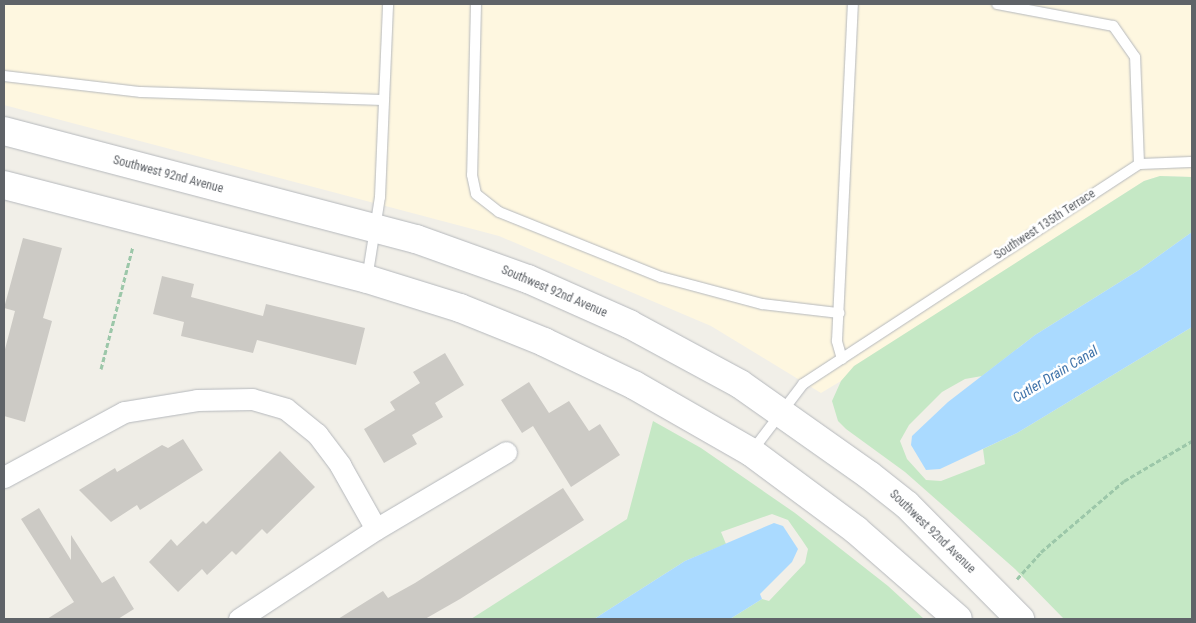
<!DOCTYPE html>
<style>
body{margin:0}
#map{position:relative;width:1196px;height:623px;overflow:hidden;background:#f1efe8;font-family:"Roboto Condensed",sans-serif}
div>[style]{position:absolute}
.commercial>*{inset:0;background:#fef7e0}
.green>*{inset:0;background:#c5e8c5}
.water>*{inset:0;background:#aadaff}
.building>*{inset:0;background:#cccac5}
.path>*{height:3px;margin-top:-1.5px;transform-origin:0;background:repeating-linear-gradient(90deg,#9cc7a9 0 5px,transparent 0 7.5px)}
.roads{filter:drop-shadow(0 0 1px #b5b8bc) drop-shadow(0 0 1px #b5b8bc)}
.lane>*{height:10px;margin:-5px;padding:0 5px;transform-origin:5px;border-radius:5px;background:#fff}
.street>*{height:21px;margin:-10.5px;padding:0 10.5px;transform-origin:10.5px;border-radius:10.5px;background:#fff}
.secondary>*{height:28px;margin:-14px;padding:0 14px;transform-origin:14px;border-radius:14px;background:#fff}
span{translate:-50% -50%;white-space:nowrap;text-align:center;line-height:1.15;-webkit-text-stroke:5px #fff;paint-order:stroke}
.street-label{font-size:12px;color:#5f6368}
.water-label{font-size:14px;color:#4174aa;font-style:italic}
.frame{position:absolute;inset:0;border:5px solid #5f6368;pointer-events:none}
</style>
<div id="map">
<div class="commercial">
<div style="clip-path:polygon(4px 4px,1192px 4px,1192px 177px,1160px 176px,1144px 181px,855px 366px,841px 381px,821px 393px,711px 326px,499px 236px,4px 105px)"></div>
</div>
<div class="green">
<div style="clip-path:polygon(1160px 176px,1192px 177px,1192px 232px,1139px 270px,1035px 335px,982px 376px,965px 379px,942px 392px,909px 425px,900px 441px,907px 459px,926px 480px,941px 481px,985px 464px,983px 449px,1017px 433px,1192px 327px,1192px 619px,1064px 619px,1015px 569px,905px 472px,846px 429px,838px 421px,832px 401px,841px 381px,854px 366px,1144px 181px)"></div>
<div style="clip-path:polygon(653px 421px,701px 448px,795px 513px,888px 586px,924px 619px,730px 619px,762px 599px,769px 601px,805px 563px,808px 549px,802px 540px,788px 520px,772px 514px,721px 532px,726px 544px,685px 561px,594px 619px,471px 619px,627px 519px)"></div>
</div>
<div class="water">
<div style="clip-path:polygon(1192px 232px,1192px 327px,1017px 433px,940px 469px,926px 470px,911px 445px,912px 436px,948px 402px,1035px 335px,1139px 270px)"></div>
<div style="clip-path:polygon(774px 523px,783px 526px,798px 549px,792px 562px,760px 594px,762px 599px,730px 619px,594px 619px,685px 561px)"></div>
</div>
<div class="building">
<div style="clip-path:polygon(23px 238px,62px 248px,43px 318px,52px 321px,25px 422px,4px 416px,4px 353px,15px 311px,4px 308px)"></div>
<div style="clip-path:polygon(162px 276px,194px 284px,191px 297px,263px 316px,266px 304px,365px 328px,356px 365px,257px 340px,253px 353px,181px 336px,184px 322px,153px 314px)"></div>
<div style="clip-path:polygon(445px 353px,464px 385px,435px 403px,443px 417px,412px 435px,417px 444px,384px 463px,364px 429px,395px 410px,390px 402px,420px 383px,413px 372px)"></div>
<div style="clip-path:polygon(529px 382px,549px 413px,569px 401px,589px 431px,600px 424px,620px 455px,571px 487px,533px 426px,522px 433px,501px 400px)"></div>
<div style="clip-path:polygon(183px 439px,203px 470px,140px 510px,137px 505px,111px 522px,79px 490px,115px 468px,117px 472px,162px 445px,168px 448px)"></div>
<div style="clip-path:polygon(280px 451px,315px 487px,267px 534px,262px 529px,236px 555px,232px 551px,207px 575px,202px 569px,178px 592px,149px 562px,171px 539px,177px 546px,203px 521px,206px 524px)"></div>
<div style="clip-path:polygon(563px 488px,584px 520px,460px 599px,425px 619px,338px 619px,383px 591px,388px 598px,415px 583px)"></div>
<div style="clip-path:polygon(39px 508px,71px 560px,71px 535px,102px 583px,114px 576px,134px 609px,118px 619px,47px 619px,74px 602px,21px 519px)"></div>
</div>
<div class="path">
<div style="left:101px;top:369px;width:127px;rotate:-75.4deg"></div>
<div style="left:1017px;top:579px;width:36px;rotate:-48deg"></div>
<div style="left:1041px;top:552px;width:109px;rotate:-40.5deg"></div>
<div style="left:1124px;top:481px;width:79px;rotate:-30.5deg"></div>
</div>
<div class="roads">
<div class="lane">
<div style="left:476px;top:4px;width:171px;rotate:91.3deg"></div>
<div style="left:472px;top:175px;width:19px;rotate:78deg"></div>
<div style="left:476px;top:194px;width:29px;rotate:38deg"></div>
<div style="left:499px;top:212px;width:175px;rotate:21.9deg"></div>
<div style="left:661px;top:277px;width:105px;rotate:15deg"></div>
<div style="left:762px;top:304px;width:78px;rotate:6.7deg"></div>
<div style="left:4px;top:76px;width:138px;rotate:6.7deg"></div>
<div style="left:141px;top:92px;width:242px;rotate:1.9deg"></div>
<div style="left:1139px;top:164px;width:53px;rotate:-2.2deg"></div>
<div style="left:367px;top:279px;width:83px;rotate:-81deg"></div>
<div style="left:380px;top:197px;width:193px;rotate:-87.6deg"></div>
<div style="left:842px;top:359px;width:19px;rotate:-106deg"></div>
<div style="left:837px;top:341px;width:337px;rotate:-87.3deg"></div>
<div style="left:752px;top:451px;width:84px;rotate:-52.7deg"></div>
<div style="left:803px;top:384px;width:402px;rotate:-33.2deg"></div>
<div style="left:1139px;top:164px;width:107px;rotate:-92.1deg"></div>
<div style="left:1135px;top:57px;width:38px;rotate:-125deg"></div>
<div style="left:1113px;top:26px;width:118px;rotate:-169.3deg"></div>
</div>
<div class="street">
<div style="left:4px;top:477px;width:136px;rotate:-28.4deg"></div>
<div style="left:124px;top:412px;width:74px;rotate:-9.3deg"></div>
<div style="left:197px;top:400px;width:55px;rotate:-1deg"></div>
<div style="left:252px;top:399px;width:35px;rotate:16deg"></div>
<div style="left:286px;top:409px;width:40px;rotate:39deg"></div>
<div style="left:317px;top:434px;width:39px;rotate:53deg"></div>
<div style="left:340px;top:465px;width:73px;rotate:60.6deg"></div>
<div style="left:239px;top:619px;width:164px;rotate:-33.3deg"></div>
<div style="left:376px;top:529px;width:151px;rotate:-30.6deg"></div>
</div>
<div class="secondary">
<div style="left:4px;top:131px;width:426px;rotate:14.7deg"></div>
<div style="left:416px;top:239px;width:119px;rotate:19.7deg"></div>
<div style="left:528px;top:279px;width:111px;rotate:24deg"></div>
<div style="left:629px;top:324px;width:126px;rotate:28.4deg"></div>
<div style="left:740px;top:384px;width:158px;rotate:35.2deg"></div>
<div style="left:869px;top:475px;width:48px;rotate:38.3deg"></div>
<div style="left:907px;top:505px;width:161px;rotate:45.3deg"></div>
<div style="left:4px;top:185px;width:375px;rotate:14.5deg"></div>
<div style="left:367px;top:279px;width:97px;rotate:17.3deg"></div>
<div style="left:460px;top:308px;width:91px;rotate:22deg"></div>
<div style="left:544px;top:342px;width:100px;rotate:25.5deg"></div>
<div style="left:634px;top:385px;width:135px;rotate:29.8deg"></div>
<div style="left:751px;top:452px;width:131px;rotate:36.6deg"></div>
<div style="left:856px;top:530px;width:135px;rotate:41.1deg"></div>
</div>
</div>
<div class="street-label">
<span style="left:168px;top:175px;rotate:15deg">Southwest 92nd Avenue</span>
<span style="left:1045px;top:225px;rotate:-33deg">Southwest 135th Terrace</span>
<span style="left:554px;top:292px;rotate:23deg">Southwest 92nd Avenue</span>
<span style="left:932px;top:532px;rotate:44deg">Southwest 92nd Avenue</span>
</div>
<div class="water-label">
<span style="left:1055px;top:374px;rotate:-31deg">Cutler Drain Canal</span>
</div>
<div class="frame"></div>
</div>
